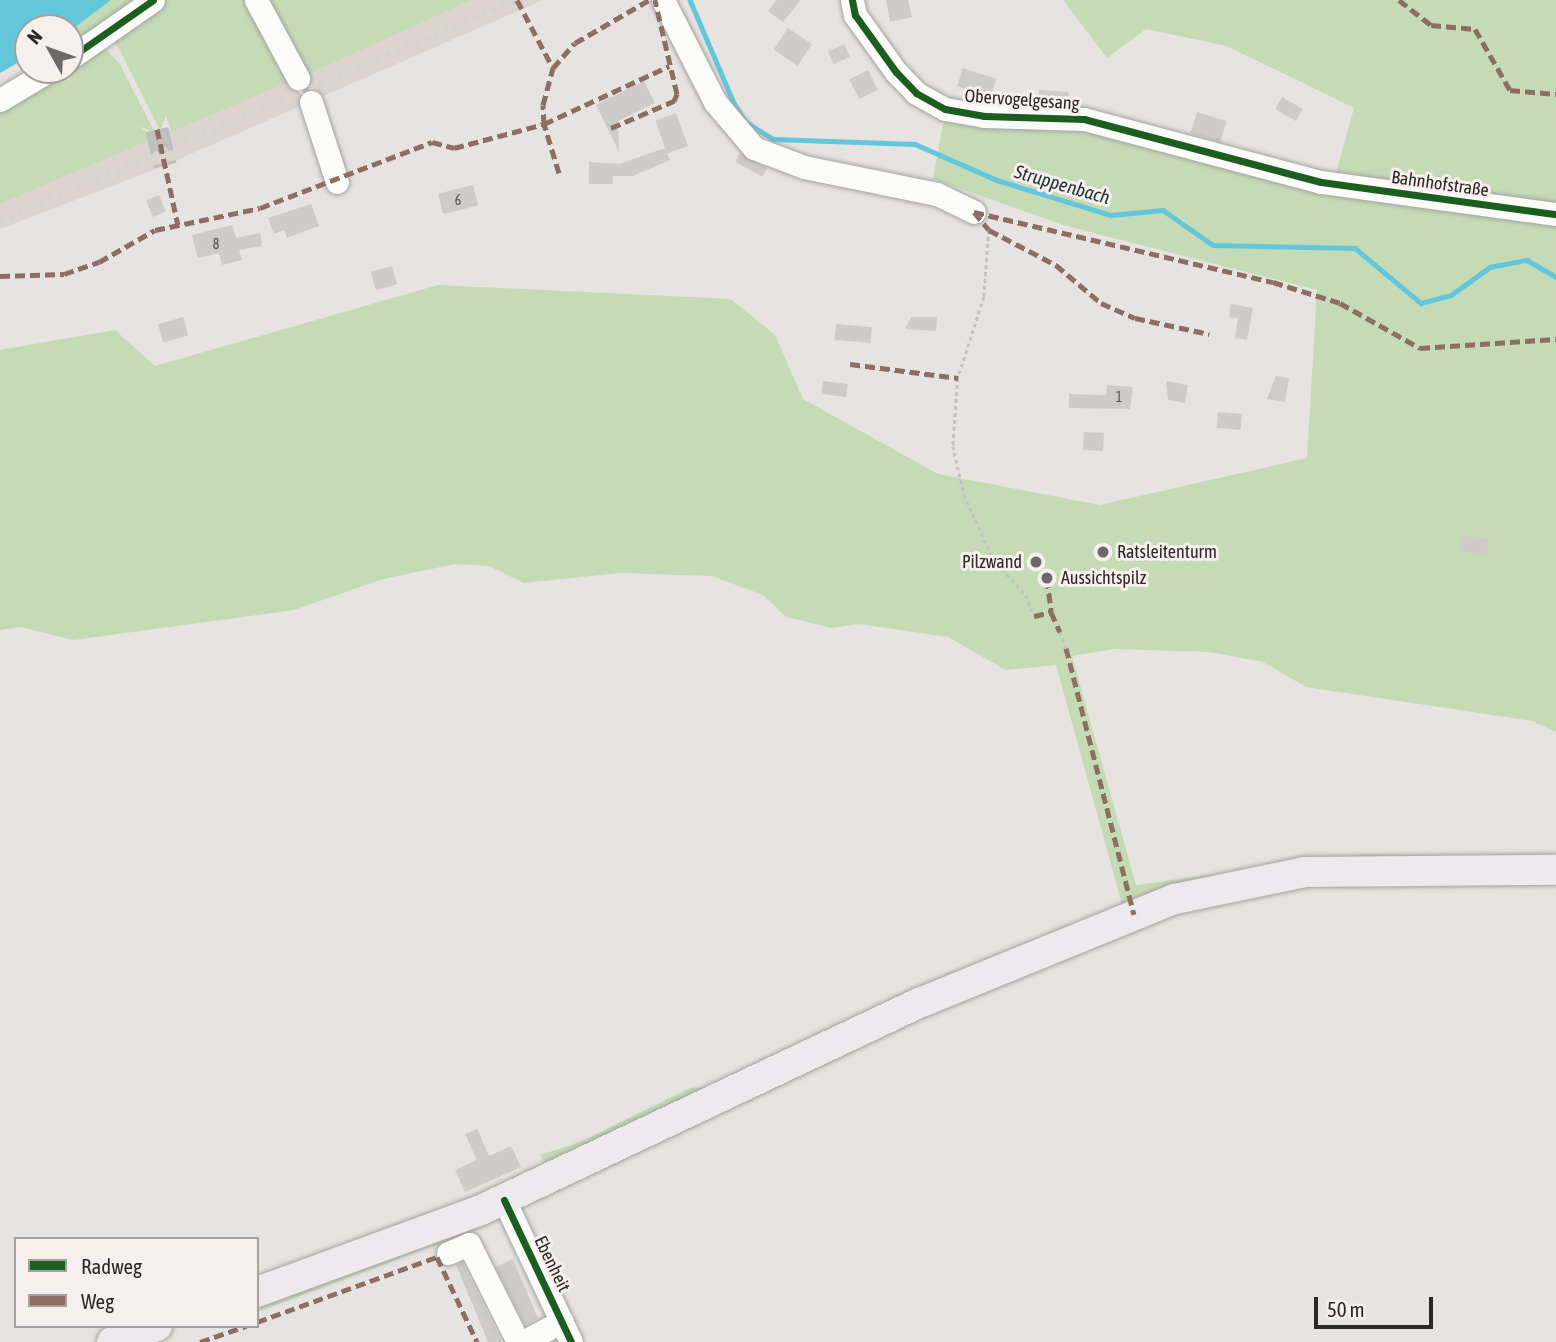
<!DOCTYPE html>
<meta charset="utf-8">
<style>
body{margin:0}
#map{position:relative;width:1556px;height:1342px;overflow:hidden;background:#e6e3e0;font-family:"Asap Condensed",sans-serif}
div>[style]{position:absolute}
.built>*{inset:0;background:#ddd4cf}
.green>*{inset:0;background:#c5dbb6}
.water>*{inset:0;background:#64c6da}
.stream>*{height:4.5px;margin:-2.25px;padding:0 2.25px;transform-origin:2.25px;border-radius:2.25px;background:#64c6da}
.building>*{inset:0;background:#ceccc9;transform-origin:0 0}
.minor-tunnel>*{height:23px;margin-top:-11.5px;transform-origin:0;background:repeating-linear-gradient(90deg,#c1bebb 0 23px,transparent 0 34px)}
.path>*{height:2.5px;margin-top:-1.25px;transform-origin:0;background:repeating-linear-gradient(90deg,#c4c2c1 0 3.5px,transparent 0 7px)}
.roads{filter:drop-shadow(0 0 2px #a4a2a0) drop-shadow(0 0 2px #a4a2a0)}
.minor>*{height:23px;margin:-11.5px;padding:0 11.5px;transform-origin:11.5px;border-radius:11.5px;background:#fbfbfa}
.major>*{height:30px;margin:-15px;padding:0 15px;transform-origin:15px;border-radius:15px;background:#ede9ec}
.rail>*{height:4.5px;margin-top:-2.25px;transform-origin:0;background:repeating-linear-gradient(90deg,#d4d3d2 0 3.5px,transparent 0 10.5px)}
.quiet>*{height:5px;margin-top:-2.5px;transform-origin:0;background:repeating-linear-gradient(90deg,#8d6e63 0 10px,transparent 0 15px)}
.cycleway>*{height:7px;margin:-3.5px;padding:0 3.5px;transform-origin:3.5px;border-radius:3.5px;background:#1b5e20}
.dots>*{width:19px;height:19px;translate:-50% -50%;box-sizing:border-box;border:4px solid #f6efec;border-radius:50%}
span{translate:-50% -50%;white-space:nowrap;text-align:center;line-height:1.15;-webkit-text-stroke:6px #f6efec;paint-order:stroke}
.number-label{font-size:14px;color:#545150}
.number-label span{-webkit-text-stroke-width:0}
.street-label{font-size:18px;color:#2b2827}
.poi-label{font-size:18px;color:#2b2827}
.left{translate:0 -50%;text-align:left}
.right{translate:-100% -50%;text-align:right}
.water-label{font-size:19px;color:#1b3137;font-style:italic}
.legend{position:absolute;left:14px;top:1237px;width:245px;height:91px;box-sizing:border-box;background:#f6efec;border:2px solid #a59f9d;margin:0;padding:9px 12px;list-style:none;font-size:21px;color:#2b2827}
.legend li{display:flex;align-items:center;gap:14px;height:35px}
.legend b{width:35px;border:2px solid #a59f9d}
.north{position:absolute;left:14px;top:14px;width:70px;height:70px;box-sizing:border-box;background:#f6efec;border:2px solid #a59f9d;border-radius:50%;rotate:310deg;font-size:19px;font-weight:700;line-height:28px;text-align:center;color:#2b2827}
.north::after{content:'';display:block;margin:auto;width:24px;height:32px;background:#6c6968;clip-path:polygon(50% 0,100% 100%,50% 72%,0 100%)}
.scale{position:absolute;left:1314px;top:1297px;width:119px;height:32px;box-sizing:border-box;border:4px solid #2b2827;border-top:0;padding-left:9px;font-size:21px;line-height:24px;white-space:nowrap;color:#2b2827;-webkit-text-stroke:5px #f6efec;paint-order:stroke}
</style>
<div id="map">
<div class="built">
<div style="clip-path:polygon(471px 0,543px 0,161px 167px,0 229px,0 204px)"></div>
</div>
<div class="green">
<div style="clip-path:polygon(111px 0,145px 0,70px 52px,70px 31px)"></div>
<div style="clip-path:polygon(163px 0,250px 0,291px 81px,171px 132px,166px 115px,160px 131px,115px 41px,118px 34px)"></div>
<div style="clip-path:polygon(259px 0,471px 0,308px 74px)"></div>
<div style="clip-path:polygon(1063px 0,1556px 0,1556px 208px,1334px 180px,1354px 108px,1227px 46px,1146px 29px,1107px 58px)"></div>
<div style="clip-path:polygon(102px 45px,120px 64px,155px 133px,139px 126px,152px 136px,150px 140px,0 204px,0 106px,70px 70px,70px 65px)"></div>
<div style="clip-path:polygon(944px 119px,1098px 130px,1556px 219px,1556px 732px,1532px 721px,1306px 687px,1263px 662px,1210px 652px,1115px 649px,1072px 656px,1136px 885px,1364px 854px,1556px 858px,1139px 895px,1127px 907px,550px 1170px,540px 1155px,580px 1142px,690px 1088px,711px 1086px,915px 991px,1122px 904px,1056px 665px,1006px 670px,948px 637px,859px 624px,832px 628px,786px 617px,763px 595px,712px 576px,620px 573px,524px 583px,489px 566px,455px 564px,383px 579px,294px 610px,74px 640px,21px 627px,0 630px,0 350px,115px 330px,155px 366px,438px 285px,731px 299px,775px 335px,803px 399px,938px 474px,1100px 505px,1307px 458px,1317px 290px,1063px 225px,933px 179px)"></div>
<div style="clip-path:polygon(439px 1237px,441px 1243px,257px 1312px,257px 1299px)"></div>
</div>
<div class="water">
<div style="clip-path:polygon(0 0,111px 0,70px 31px,28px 28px,28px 57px,0 73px)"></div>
</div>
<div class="stream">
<div style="left:690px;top:0;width:112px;rotate:66.9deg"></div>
<div style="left:734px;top:103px;width:22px;rotate:58deg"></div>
<div style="left:746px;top:122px;width:32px;rotate:32deg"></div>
<div style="left:773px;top:139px;width:142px;rotate:2deg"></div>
<div style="left:915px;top:144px;width:90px;rotate:23.7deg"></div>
<div style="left:997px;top:180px;width:119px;rotate:17.1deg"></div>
<div style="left:1111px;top:215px;width:52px;rotate:-5.5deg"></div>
<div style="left:1163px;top:210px;width:61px;rotate:35deg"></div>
<div style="left:1213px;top:245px;width:142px;rotate:1.2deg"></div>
<div style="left:1355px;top:248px;width:86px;rotate:39.8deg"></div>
<div style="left:1421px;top:303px;width:31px;rotate:-15deg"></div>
<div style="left:1451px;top:295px;width:48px;rotate:-35.7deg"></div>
<div style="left:1490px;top:267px;width:38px;rotate:-11deg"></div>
<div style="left:1527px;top:260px;width:34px;rotate:30deg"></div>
</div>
<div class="building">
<div style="clip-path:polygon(777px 0,801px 0,783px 22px,768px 11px)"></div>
<div style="clip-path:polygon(886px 0,908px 0,912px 17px,890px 22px)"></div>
<div style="left:788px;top:28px;width:29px;height:26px;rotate:34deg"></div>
<div style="left:844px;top:44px;width:14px;height:18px;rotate:65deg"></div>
<div style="left:963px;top:68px;width:35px;height:19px;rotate:18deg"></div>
<div style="left:868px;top:70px;width:22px;height:21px;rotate:63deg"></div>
<div style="clip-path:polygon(644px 81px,655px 103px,618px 121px,619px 152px,596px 105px)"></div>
<div style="left:1039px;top:90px;width:30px;height:14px;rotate:4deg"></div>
<div style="left:1282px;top:97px;width:24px;height:14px;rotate:30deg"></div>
<div style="left:1197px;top:112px;width:31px;height:22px;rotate:17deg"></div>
<div style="left:676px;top:113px;width:35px;height:22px;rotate:70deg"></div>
<div style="clip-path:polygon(665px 148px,670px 160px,633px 176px,613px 176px,613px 184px,589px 184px,589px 162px,620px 164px)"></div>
<div style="left:740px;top:153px;width:31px;height:10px;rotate:29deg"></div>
<div style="left:473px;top:185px;width:21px;height:36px;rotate:76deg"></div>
<div style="left:159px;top:195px;width:18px;height:14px;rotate:68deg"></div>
<div style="clip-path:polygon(311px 204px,319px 226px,287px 238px,284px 230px,274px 234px,268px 218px)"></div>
<div style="clip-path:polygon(232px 225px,236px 238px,260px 233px,262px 246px,239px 250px,242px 260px,222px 265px,219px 253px,198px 258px,192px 235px)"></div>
<div style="left:392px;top:266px;width:19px;height:22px;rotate:74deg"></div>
<div style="clip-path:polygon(1231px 304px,1253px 308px,1247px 340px,1235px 338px,1238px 318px,1229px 317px)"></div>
<div style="left:183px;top:317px;width:19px;height:26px;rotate:74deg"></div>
<div style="clip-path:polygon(911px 317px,937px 317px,936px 331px,905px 329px)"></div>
<div style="left:836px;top:324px;width:36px;height:16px;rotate:5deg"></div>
<div style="clip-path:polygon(1276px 376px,1289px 378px,1285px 402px,1267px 399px)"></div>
<div style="left:823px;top:381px;width:25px;height:13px;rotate:7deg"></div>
<div style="clip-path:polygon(1166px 381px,1188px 385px,1185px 403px,1168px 400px)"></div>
<div style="clip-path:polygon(1107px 385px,1133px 387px,1130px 409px,1069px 408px,1069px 394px,1106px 395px)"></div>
<div style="left:1218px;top:412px;width:24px;height:16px;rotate:5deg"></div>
<div style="left:1084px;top:432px;width:20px;height:18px;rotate:3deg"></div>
<div style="left:1461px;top:536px;width:27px;height:16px;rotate:4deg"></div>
<div style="clip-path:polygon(477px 1129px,489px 1156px,511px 1146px,521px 1167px,465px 1192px,455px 1170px,477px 1160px,465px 1134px)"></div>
<div style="clip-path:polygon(513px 1259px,538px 1318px,525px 1325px,496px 1267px)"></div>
<div style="clip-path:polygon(462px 1262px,502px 1342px,488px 1342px,456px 1265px)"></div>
</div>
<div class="minor-tunnel">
<div style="left:157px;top:129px;width:37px;rotate:77deg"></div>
</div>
<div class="path">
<div style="left:989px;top:230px;width:67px;rotate:94.3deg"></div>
<div style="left:984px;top:297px;width:85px;rotate:107.8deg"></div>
<div style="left:958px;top:378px;width:68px;rotate:94.2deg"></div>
<div style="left:953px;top:446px;width:50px;rotate:77.3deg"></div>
<div style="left:964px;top:495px;width:70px;rotate:65.6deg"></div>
<div style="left:993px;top:559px;width:49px;rotate:47.5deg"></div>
<div style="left:1026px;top:595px;width:22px;rotate:69deg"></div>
<div style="left:1060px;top:632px;width:17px;rotate:69deg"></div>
</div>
<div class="roads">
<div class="minor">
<div style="left:256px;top:0;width:89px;rotate:61.7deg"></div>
<div style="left:663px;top:0;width:114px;rotate:63deg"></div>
<div style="left:715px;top:102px;width:60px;rotate:49.7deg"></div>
<div style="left:754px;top:148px;width:53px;rotate:20.8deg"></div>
<div style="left:804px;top:167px;width:136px;rotate:11.5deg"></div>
<div style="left:937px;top:194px;width:41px;rotate:25.9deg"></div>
<div style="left:852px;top:0;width:15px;rotate:79deg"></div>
<div style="left:855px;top:15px;width:70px;rotate:54.3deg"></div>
<div style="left:896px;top:72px;width:29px;rotate:46deg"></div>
<div style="left:916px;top:93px;width:33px;rotate:29deg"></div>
<div style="left:945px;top:109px;width:40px;rotate:10deg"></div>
<div style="left:984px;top:116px;width:100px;rotate:1.7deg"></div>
<div style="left:1084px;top:119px;width:245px;rotate:14.9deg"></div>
<div style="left:1321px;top:182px;width:237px;rotate:7.8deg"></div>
<div style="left:70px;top:58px;width:101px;rotate:-34.9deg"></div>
<div style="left:0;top:100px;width:58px;rotate:-31deg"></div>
<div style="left:311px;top:102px;width:84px;rotate:72deg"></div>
<div style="left:504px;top:1200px;width:157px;rotate:64.7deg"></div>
<div style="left:448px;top:1253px;width:23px;rotate:-23deg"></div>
<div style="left:469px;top:1244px;width:110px;rotate:63.4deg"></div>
<div style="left:523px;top:1342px;width:44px;rotate:-28.3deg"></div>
</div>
<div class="major">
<div style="left:257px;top:1292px;width:239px;rotate:-20.1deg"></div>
<div style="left:481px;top:1210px;width:488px;rotate:-25.3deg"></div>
<div style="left:922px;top:1002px;width:273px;rotate:-22.2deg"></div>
<div style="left:1175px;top:899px;width:133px;rotate:-11.7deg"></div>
<div style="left:1305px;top:872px;width:251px;rotate:-0.5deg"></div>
<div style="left:112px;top:1342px;width:48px;rotate:-19.6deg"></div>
</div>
</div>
<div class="rail">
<div style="left:0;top:220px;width:560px;rotate:-23.13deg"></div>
</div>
<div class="quiet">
<div style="left:517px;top:0;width:77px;rotate:62.1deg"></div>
<div style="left:1399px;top:0;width:41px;rotate:38deg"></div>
<div style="left:1431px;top:25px;width:44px;rotate:5.2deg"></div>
<div style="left:1475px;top:29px;width:70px;rotate:60.2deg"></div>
<div style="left:1510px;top:90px;width:46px;rotate:5deg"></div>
<div style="left:611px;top:128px;width:69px;rotate:-23.2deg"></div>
<div style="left:674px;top:101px;width:8px;rotate:-67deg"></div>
<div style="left:677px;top:94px;width:97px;rotate:-103.2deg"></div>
<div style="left:157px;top:129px;width:98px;rotate:77.7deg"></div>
<div style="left:559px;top:173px;width:51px;rotate:-107deg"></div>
<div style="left:544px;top:124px;width:19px;rotate:-93deg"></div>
<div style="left:543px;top:105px;width:38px;rotate:-75deg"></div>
<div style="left:553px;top:68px;width:33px;rotate:-49deg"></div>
<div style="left:575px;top:43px;width:86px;rotate:-30.2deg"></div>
<div style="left:974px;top:212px;width:307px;rotate:13.2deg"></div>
<div style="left:1273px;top:282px;width:70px;rotate:17.4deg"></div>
<div style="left:1340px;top:303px;width:92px;rotate:29.4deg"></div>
<div style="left:1420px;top:348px;width:136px;rotate:-3.8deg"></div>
<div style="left:974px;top:212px;width:23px;rotate:50deg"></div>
<div style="left:989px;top:230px;width:76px;rotate:27.6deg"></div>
<div style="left:1056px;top:265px;width:59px;rotate:40.2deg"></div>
<div style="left:1101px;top:303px;width:37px;rotate:24deg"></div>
<div style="left:1135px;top:318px;width:76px;rotate:12.2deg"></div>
<div style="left:0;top:276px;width:64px;rotate:-1.8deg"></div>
<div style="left:64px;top:274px;width:37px;rotate:-19deg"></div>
<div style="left:99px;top:262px;width:64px;rotate:-29.7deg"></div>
<div style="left:155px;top:230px;width:107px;rotate:-11.8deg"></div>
<div style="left:260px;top:208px;width:184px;rotate:-21deg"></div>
<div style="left:432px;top:142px;width:23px;rotate:15deg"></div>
<div style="left:454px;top:148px;width:93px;rotate:-14.9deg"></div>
<div style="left:544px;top:124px;width:138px;rotate:-24.9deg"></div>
<div style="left:850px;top:364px;width:109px;rotate:7.4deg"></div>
<div style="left:1047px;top:578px;width:34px;rotate:83deg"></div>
<div style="left:1034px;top:616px;width:17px;rotate:-13deg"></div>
<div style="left:1051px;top:612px;width:22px;rotate:66deg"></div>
<div style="left:1066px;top:648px;width:275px;rotate:75.7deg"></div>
<div style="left:257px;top:1322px;width:191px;rotate:-19.9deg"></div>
<div style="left:437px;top:1257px;width:94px;rotate:64.8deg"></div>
<div style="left:200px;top:1342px;width:49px;rotate:-19.2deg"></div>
</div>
<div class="cycleway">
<div style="left:852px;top:0;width:15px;rotate:79deg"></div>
<div style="left:855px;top:15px;width:70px;rotate:54.3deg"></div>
<div style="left:896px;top:72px;width:29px;rotate:46deg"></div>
<div style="left:916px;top:93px;width:33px;rotate:29deg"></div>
<div style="left:945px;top:109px;width:40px;rotate:10deg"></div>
<div style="left:984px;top:116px;width:100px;rotate:1.7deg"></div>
<div style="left:1084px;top:119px;width:245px;rotate:14.9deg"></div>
<div style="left:1321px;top:182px;width:237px;rotate:7.8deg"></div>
<div style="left:70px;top:58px;width:101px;rotate:-34.9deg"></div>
<div style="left:504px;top:1200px;width:157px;rotate:64.7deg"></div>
</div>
<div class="dots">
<div style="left:1103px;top:552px;background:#6c6968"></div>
<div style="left:1036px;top:562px;background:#6c6968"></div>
<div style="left:1047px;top:578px;background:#6c6968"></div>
</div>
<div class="number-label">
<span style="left:458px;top:200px">6</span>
<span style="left:216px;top:244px">8</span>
<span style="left:1119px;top:397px">1</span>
</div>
<div class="street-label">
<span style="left:1022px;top:100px;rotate:4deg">Obervogelgesang</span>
<span style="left:1440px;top:184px;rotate:8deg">Bahnhofstraße</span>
<span style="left:552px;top:1264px;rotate:64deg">Ebenheit</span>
</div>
<div class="poi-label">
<span class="left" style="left:1117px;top:552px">Ratsleitenturm</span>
<span class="right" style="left:1022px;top:562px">Pilzwand</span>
<span class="left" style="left:1061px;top:578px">Aussichtspilz</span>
</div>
<div class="water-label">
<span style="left:1062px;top:185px;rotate:16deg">Struppenbach</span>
</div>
<ul class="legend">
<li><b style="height:9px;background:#1b5e20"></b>Radweg</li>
<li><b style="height:9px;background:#8d6e63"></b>Weg</li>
</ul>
<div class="north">N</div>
<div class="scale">50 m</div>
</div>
